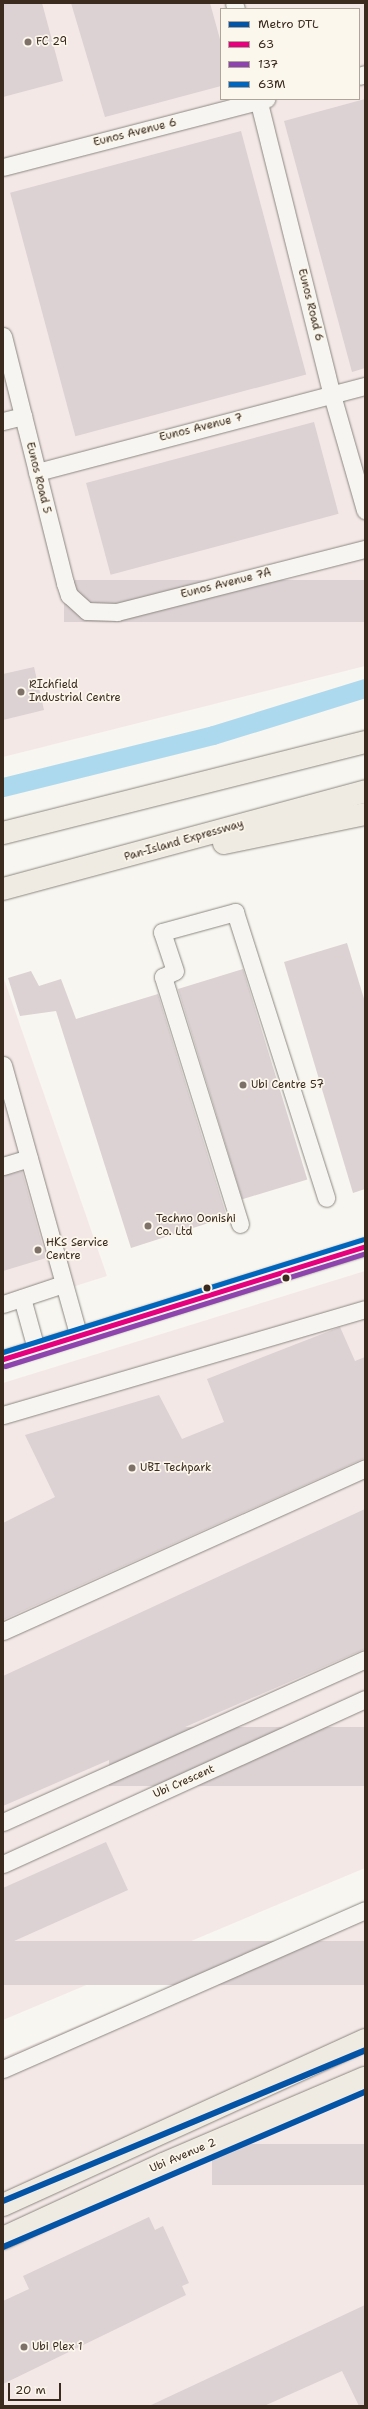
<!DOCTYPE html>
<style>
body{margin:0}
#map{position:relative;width:368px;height:2409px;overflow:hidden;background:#f8f6f0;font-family:"Shantell Sans",sans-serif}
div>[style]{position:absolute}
.built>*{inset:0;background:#f4e8e6}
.canal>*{height:19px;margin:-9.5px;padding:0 9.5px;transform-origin:9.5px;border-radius:9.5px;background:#add9ef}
.building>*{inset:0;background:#dcd1d3;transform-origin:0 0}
.roads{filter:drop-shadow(0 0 1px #8b8781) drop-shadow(0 0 1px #8b8781)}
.minor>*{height:17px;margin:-8.5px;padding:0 8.5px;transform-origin:8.5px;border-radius:8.5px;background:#f6f5f1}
.major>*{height:22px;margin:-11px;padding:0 11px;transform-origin:11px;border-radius:11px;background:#f0ebe2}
.highway>*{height:22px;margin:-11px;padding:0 11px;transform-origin:11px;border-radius:11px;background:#f0ebe2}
.bus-1>*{height:5px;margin:-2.5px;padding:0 2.5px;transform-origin:2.5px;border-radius:2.5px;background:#e5007d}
.bus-2>*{height:5px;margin:-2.5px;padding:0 2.5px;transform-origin:2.5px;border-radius:2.5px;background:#8e44ad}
.bus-3>*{height:5px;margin:-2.5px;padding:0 2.5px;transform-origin:2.5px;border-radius:2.5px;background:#0065bd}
.metro-1>*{height:6px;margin:-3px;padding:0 3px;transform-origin:3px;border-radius:3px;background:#0354a6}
.dots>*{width:11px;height:11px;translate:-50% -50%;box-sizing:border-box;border:2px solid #fbf7ec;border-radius:50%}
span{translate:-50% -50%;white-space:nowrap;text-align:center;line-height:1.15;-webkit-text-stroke:3.5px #fbf7ec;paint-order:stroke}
.poi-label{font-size:11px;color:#3b2a1e}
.left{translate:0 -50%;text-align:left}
.street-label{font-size:11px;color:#3b2a1e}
.frame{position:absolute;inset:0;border:4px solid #3b2a1e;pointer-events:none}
.legend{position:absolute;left:220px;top:8px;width:140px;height:92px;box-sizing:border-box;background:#fbf7ec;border:1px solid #aea59a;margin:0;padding:5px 7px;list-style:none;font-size:12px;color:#3b2a1e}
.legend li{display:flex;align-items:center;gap:8px;height:20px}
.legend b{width:20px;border:1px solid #aea59a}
.scale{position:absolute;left:8px;top:2383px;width:53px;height:18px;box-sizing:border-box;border:2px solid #3b2a1e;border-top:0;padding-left:5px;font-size:12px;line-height:14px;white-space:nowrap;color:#3b2a1e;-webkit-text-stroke:3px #fbf7ec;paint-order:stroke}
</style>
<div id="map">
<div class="built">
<div style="clip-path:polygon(evenodd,3px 3px,365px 3px,365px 666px,3px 757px,3px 3px,221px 9px,359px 9px,359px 99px,221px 99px,221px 9px)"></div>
<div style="clip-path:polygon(3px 976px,107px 1276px,3px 1309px)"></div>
<div style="clip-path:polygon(365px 1271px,365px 1868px,3px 2020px,3px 1383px)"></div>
<div style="clip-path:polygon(365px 1905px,365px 2406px,3px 2406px,3px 2057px)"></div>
</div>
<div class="canal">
<div style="left:3px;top:787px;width:216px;rotate:-13.9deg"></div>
<div style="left:213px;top:735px;width:159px;rotate:-17.2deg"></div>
</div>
<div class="building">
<div style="clip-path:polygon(3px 3px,42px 3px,63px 81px,3px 97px)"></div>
<div style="clip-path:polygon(71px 3px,210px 3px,221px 43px,221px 86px,105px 117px)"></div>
<div style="clip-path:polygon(365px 99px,365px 368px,352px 372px,284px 121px)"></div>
<div style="left:241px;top:131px;width:252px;height:239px;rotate:75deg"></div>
<div style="left:314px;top:422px;width:95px;height:236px;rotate:75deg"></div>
<div style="left:365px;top:580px;width:42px;height:301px;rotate:90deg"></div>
<div style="clip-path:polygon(34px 667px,44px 710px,3px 720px,3px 674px)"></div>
<div style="clip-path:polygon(347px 943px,365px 1002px,365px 1189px,353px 1193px,284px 962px)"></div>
<div style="left:243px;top:969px;width:220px;height:68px;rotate:73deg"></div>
<div style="clip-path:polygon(31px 971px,39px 986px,61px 979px,76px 1019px,158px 994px,227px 1217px,131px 1248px,56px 1011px,20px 1016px,8px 978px)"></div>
<div style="clip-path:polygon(22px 1171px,46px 1258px,3px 1271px,3px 1176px)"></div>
<div style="clip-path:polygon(340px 1327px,355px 1361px,365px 1357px,365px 1458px,3px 1620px,3px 1523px,55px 1497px,25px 1435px,159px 1395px,182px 1439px,224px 1422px,207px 1379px)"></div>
<div style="clip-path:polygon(365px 1509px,365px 1649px,3px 1806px,3px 1676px)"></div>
<div style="left:365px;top:1727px;width:59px;height:256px;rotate:90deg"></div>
<div style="clip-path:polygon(106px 1842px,128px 1890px,3px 1946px,3px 1888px)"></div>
<div style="left:365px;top:1941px;width:44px;height:396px;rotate:90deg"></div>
<div style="left:365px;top:2144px;width:41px;height:153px;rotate:90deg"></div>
<div style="clip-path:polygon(149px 2217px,155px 2230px,163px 2226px,189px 2283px,182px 2286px,186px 2295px,3px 2384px,3px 2301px,29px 2289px,23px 2276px)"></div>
<div style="clip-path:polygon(365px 2305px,365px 2406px,359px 2406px,342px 2371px,264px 2406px,149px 2406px)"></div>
</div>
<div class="roads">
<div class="minor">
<div style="left:234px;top:3px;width:6px;rotate:72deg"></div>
<div style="left:359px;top:76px;width:6px;rotate:-18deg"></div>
<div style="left:258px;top:99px;width:305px;rotate:76deg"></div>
<div style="left:332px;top:395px;width:120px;rotate:74deg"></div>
<div style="left:3px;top:167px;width:272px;rotate:-14.5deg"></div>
<div style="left:3px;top:336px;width:255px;rotate:75.9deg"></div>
<div style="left:65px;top:583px;width:13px;rotate:72deg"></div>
<div style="left:69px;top:595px;width:24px;rotate:42deg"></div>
<div style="left:87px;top:611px;width:30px;rotate:2deg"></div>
<div style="left:117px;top:612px;width:256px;rotate:-14.3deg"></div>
<div style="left:3px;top:421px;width:21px;rotate:-14deg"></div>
<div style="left:37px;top:472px;width:339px;rotate:-14.7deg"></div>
<div style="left:3px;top:1065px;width:279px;rotate:74.4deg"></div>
<div style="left:3px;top:1166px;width:27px;rotate:-17deg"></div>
<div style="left:240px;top:1224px;width:259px;rotate:-107.3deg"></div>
<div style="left:163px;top:977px;width:13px;rotate:-27deg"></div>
<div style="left:175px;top:971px;width:41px;rotate:-108.4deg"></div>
<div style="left:162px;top:932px;width:76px;rotate:-15.3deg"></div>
<div style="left:235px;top:912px;width:300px;rotate:72.3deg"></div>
<div style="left:22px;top:1298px;width:53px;rotate:74.6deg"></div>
<div style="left:3px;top:1304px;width:63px;rotate:-18.4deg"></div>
<div style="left:3px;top:1359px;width:379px;rotate:-17.3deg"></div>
<div style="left:3px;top:1415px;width:377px;rotate:-16.3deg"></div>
<div style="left:3px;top:1631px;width:397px;rotate:-24.2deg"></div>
<div style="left:3px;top:1822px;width:397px;rotate:-24.2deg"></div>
<div style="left:3px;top:1864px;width:398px;rotate:-24.5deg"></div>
<div style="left:3px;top:2069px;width:395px;rotate:-23.7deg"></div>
</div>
<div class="major">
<div style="left:3px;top:2205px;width:398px;rotate:-24.5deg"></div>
<div style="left:3px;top:2238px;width:176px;rotate:-24.8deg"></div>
<div style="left:163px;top:2164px;width:220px;rotate:-23.1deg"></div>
</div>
<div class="highway">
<div style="left:3px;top:833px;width:373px;rotate:-14.1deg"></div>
<div style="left:224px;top:843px;width:144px;rotate:-11.6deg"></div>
<div style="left:3px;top:889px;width:375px;rotate:-15.1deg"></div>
</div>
</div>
<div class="bus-1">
<div style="left:3px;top:1359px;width:379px;rotate:-17.3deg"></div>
</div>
<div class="bus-2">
<div style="left:5px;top:1366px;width:377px;rotate:-17.4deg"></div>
</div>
<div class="bus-3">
<div style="left:3px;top:1352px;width:377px;rotate:-17.4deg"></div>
</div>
<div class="metro-1">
<div style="left:3px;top:2201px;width:392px;rotate:-22.6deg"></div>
<div style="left:3px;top:2247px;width:394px;rotate:-23.2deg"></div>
</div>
<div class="dots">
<div style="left:28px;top:42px;background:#7d7168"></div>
<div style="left:21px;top:692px;background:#7d7168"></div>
<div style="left:243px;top:1085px;background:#7d7168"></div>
<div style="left:148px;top:1226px;background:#7d7168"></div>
<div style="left:38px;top:1250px;background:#7d7168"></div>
<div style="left:286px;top:1278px;background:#3b2a1e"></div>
<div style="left:207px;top:1288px;background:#3b2a1e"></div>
<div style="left:132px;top:1468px;background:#7d7168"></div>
<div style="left:24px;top:2347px;background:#7d7168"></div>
</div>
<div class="poi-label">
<span class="left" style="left:36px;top:42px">FC 29</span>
<span class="left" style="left:29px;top:692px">RIchfield<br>Industrial Centre</span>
<span class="left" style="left:251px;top:1085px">Ubi Centre 57</span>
<span class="left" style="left:156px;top:1226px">Techno Oonishi<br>Co. Ltd</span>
<span class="left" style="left:46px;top:1250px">HKS Service<br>Centre</span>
<span class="left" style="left:140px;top:1468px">UBI Techpark</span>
<span class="left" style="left:32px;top:2347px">Ubi Plex 1</span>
</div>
<div class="street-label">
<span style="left:135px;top:133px;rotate:-14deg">Eunos Avenue 6</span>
<span style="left:310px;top:305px;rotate:76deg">Eunos Road 6</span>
<span style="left:201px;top:428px;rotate:-14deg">Eunos Avenue 7</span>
<span style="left:38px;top:478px;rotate:76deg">Eunos Road 5</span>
<span style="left:226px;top:584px;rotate:-14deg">Eunos Avenue 7A</span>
<span style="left:184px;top:841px;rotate:-16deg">Pan-Island Expressway</span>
<span style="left:184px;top:1782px;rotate:-24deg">Ubi Crescent</span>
<span style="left:183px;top:2156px;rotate:-23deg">Ubi Avenue 2</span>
</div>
<div class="frame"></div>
<ul class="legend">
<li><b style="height:5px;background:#0354a6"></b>Metro DTL</li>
<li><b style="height:5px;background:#e5007d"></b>63</li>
<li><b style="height:5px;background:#8e44ad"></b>137</li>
<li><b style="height:5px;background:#0065bd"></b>63M</li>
</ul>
<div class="scale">20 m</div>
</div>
